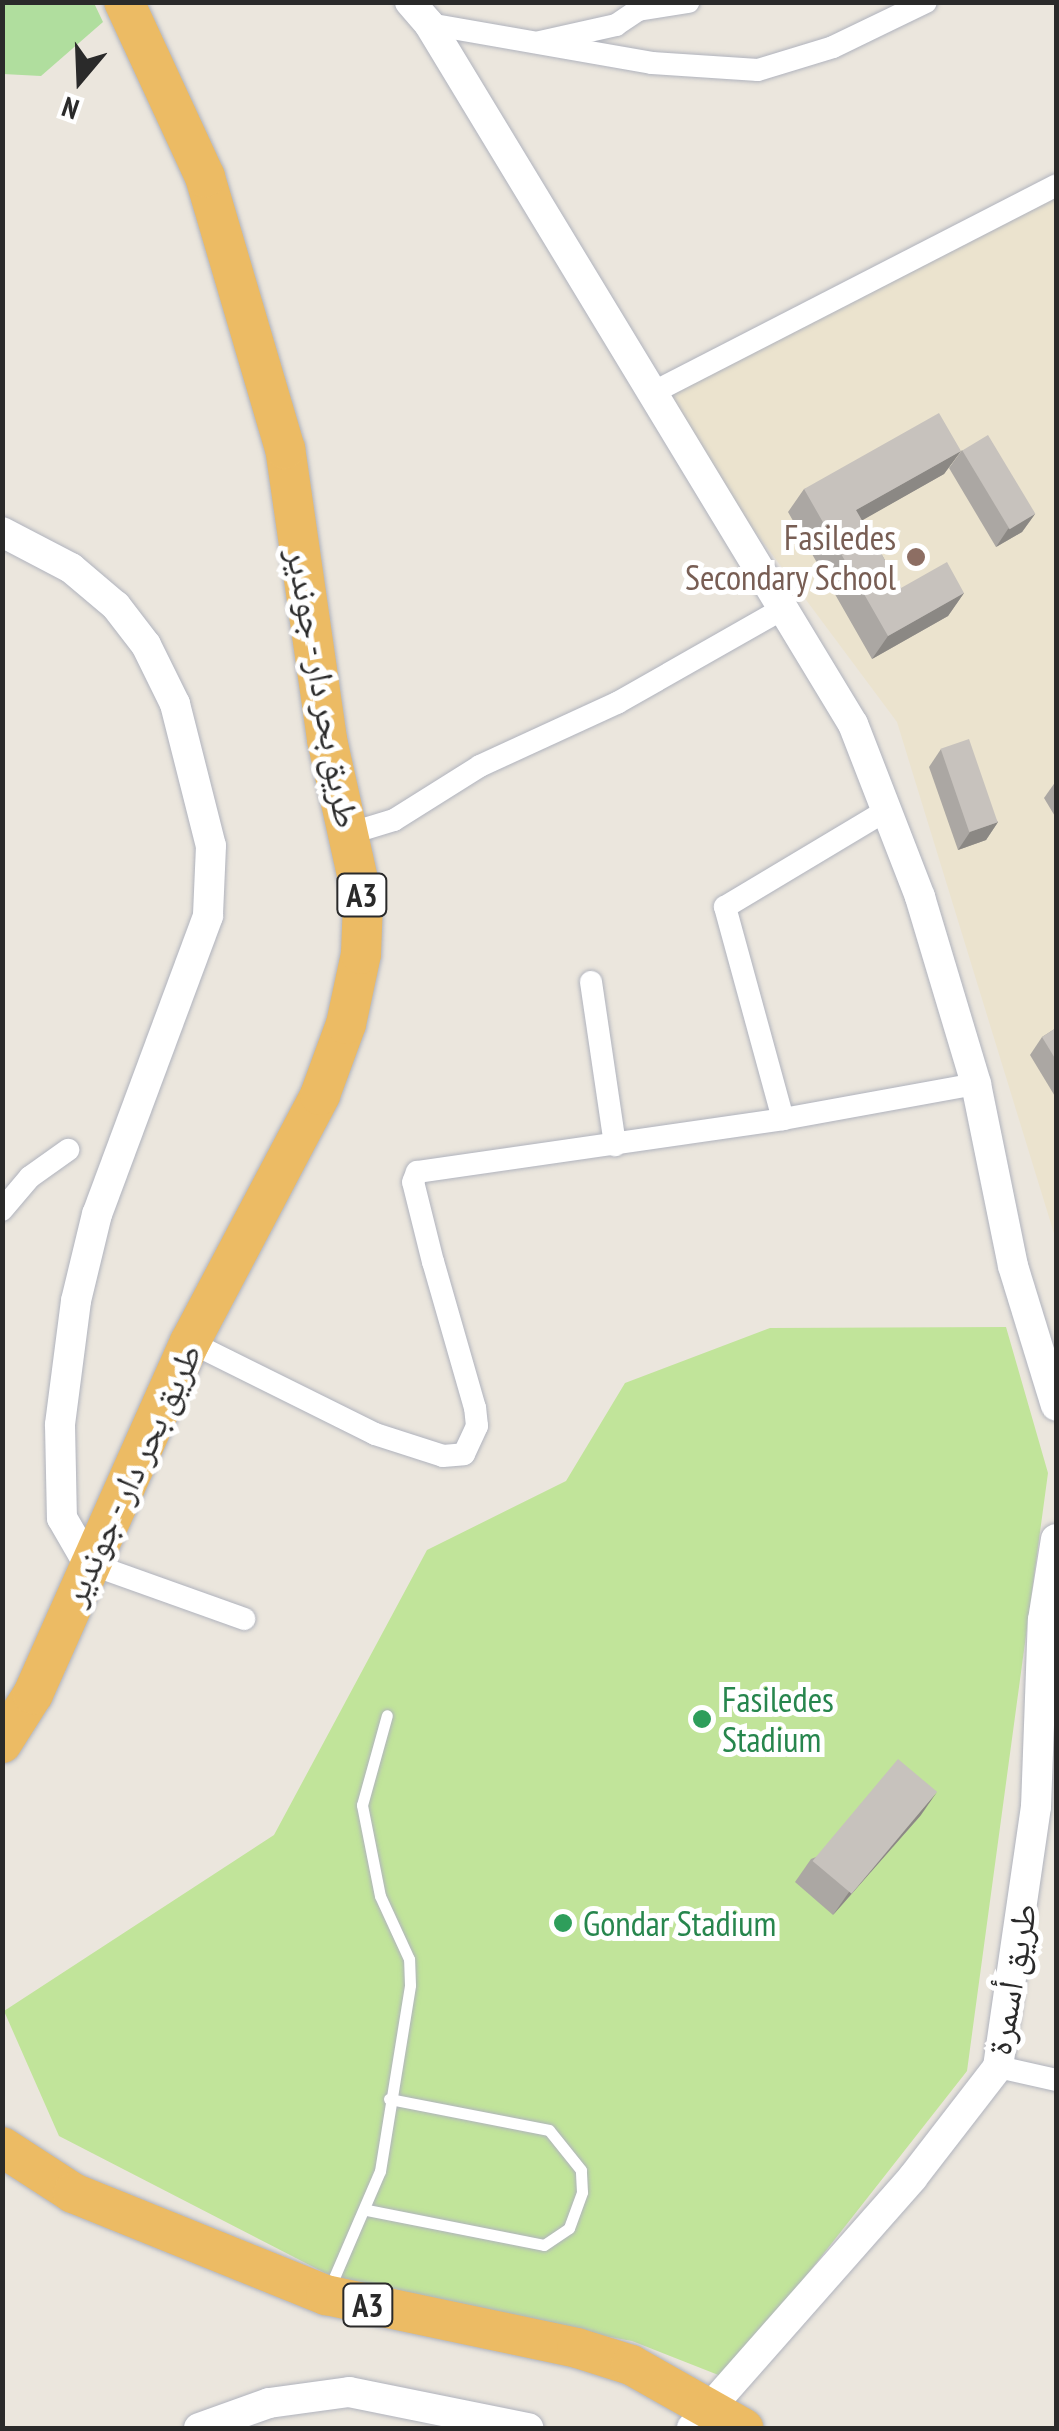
<!DOCTYPE html>
<meta charset="utf-8">
<style>
body{margin:0}
#map{position:relative;width:1059px;height:2431px;overflow:hidden;background:#ebe6dd;font-family:"PT Sans Narrow","Noto Naskh Arabic",sans-serif}
div>[style]{position:absolute}
.education>*{inset:0;background:#ebe3ce}
.green>*{inset:0;background:#b0de9e}
.pitch>*{inset:0;background:#c1e49a}
.roads{filter:drop-shadow(0 0 2px #b0b3bd) drop-shadow(0 0 2px #b0b3bd)}
.service>*{height:11px;margin:-5.5px;padding:0 5.5px;transform-origin:5.5px;border-radius:5.5px;background:#fff}
.minor>*{height:22px;margin:-11px;padding:0 11px;transform-origin:11px;border-radius:11px;background:#fff}
.tertiary>*{height:30px;margin:-15px;padding:0 15px;transform-origin:15px;border-radius:15px;background:#fff}
.trunk>*{height:40px;margin:-20px;padding:0 20px;transform-origin:20px;border-radius:20px;background:#ecbb64}
.wall>*{inset:0;background:#aba7a3}
.shaded-wall>*{inset:0;background:#8b8884}
.building>*{inset:0;background:#c7c2bd;transform-origin:0 0}
.dots>*{width:28px;height:28px;translate:-50% -50%;box-sizing:border-box;border:5px solid #fff;border-radius:50%}
span{translate:-50% -50%;white-space:nowrap;text-align:center;line-height:1.15;-webkit-text-stroke:10px #fff;paint-order:stroke}
.shield-label span{padding:2px 8px;background:#fff;border:2px solid;border-radius:8px;-webkit-text-stroke-width:0}
.shield-label{font-size:32px;color:#2a2a2a;font-weight:700}
.education-label{font-size:35px;color:#785e54}
.right{translate:-100% -50%;text-align:right}
.street-label{font-size:35px;color:#2a2a2a}
.leisure-label{font-size:35px;color:#27864d}
.left{translate:0 -50%;text-align:left}
.frame{position:absolute;inset:0;border:5px solid #2a2a2a;pointer-events:none}
.north{position:absolute;left:30px;top:30px;width:100px;height:100px;-webkit-text-stroke:8px #fff;paint-order:stroke;rotate:199deg;font-size:28px;font-weight:700;line-height:40px;text-align:center;color:#2a2a2a}
.north::after{content:'';display:block;margin:auto;width:35px;height:45px;background:#2a2a2a;clip-path:polygon(50% 0,100% 100%,50% 72%,0 100%)}
</style>
<div id="map">
<div class="education">
<div style="clip-path:polygon(1056px 196px,1056px 1240px,897px 722px,652px 393px)"></div>
</div>
<div class="green">
<div style="clip-path:polygon(3px 2px,94px 3px,103px 22px,41px 76px,3px 74px)"></div>
</div>
<div class="pitch">
<div style="clip-path:polygon(1006px 1327px,1048px 1473px,967px 2071px,726px 2378px,632px 2341px,360px 2291px,59px 2136px,4px 2011px,274px 1835px,427px 1550px,566px 1481px,625px 1383px,770px 1328px)"></div>
</div>
<div class="roads">
<div class="service">
<div style="left:367px;top:2210px;width:180px;rotate:11.2deg"></div>
<div style="left:544px;top:2245px;width:30px;rotate:-34deg"></div>
<div style="left:569px;top:2228px;width:38px;rotate:-70deg"></div>
<div style="left:582px;top:2192px;width:22px;rotate:-93deg"></div>
<div style="left:581px;top:2170px;width:51px;rotate:-128.7deg"></div>
<div style="left:549px;top:2130px;width:163px;rotate:-169deg"></div>
<div style="left:330px;top:2287px;width:126px;rotate:-66.7deg"></div>
<div style="left:380px;top:2171px;width:188px;rotate:-80.8deg"></div>
<div style="left:410px;top:1985px;width:26px;rotate:-92deg"></div>
<div style="left:409px;top:1959px;width:69px;rotate:-114.7deg"></div>
<div style="left:380px;top:1896px;width:93px;rotate:-101.2deg"></div>
<div style="left:362px;top:1805px;width:93px;rotate:-74.5deg"></div>
</div>
<div class="minor">
<div style="left:638px;top:10px;width:51px;rotate:-9.1deg"></div>
<div style="left:429px;top:24px;width:226px;rotate:9.9deg"></div>
<div style="left:652px;top:63px;width:106px;rotate:3.8deg"></div>
<div style="left:758px;top:70px;width:78px;rotate:-17deg"></div>
<div style="left:833px;top:47px;width:103px;rotate:-25.8deg"></div>
<div style="left:540px;top:42px;width:78px;rotate:-12.6deg"></div>
<div style="left:616px;top:25px;width:27px;rotate:-34deg"></div>
<div style="left:638px;top:10px;width:8px;rotate:-90deg"></div>
<div style="left:652px;top:393px;width:454px;rotate:-27.2deg"></div>
<div style="left:348px;top:834px;width:48px;rotate:-16.9deg"></div>
<div style="left:394px;top:820px;width:102px;rotate:-32.1deg"></div>
<div style="left:480px;top:766px;width:151px;rotate:-24.7deg"></div>
<div style="left:617px;top:703px;width:194px;rotate:-29.6deg"></div>
<div style="left:591px;top:982px;width:165px;rotate:81.6deg"></div>
<div style="left:783px;top:1119px;width:220px;rotate:-105.3deg"></div>
<div style="left:725px;top:907px;width:191px;rotate:-30.9deg"></div>
<div style="left:2px;top:1210px;width:43px;rotate:-49.7deg"></div>
<div style="left:30px;top:1177px;width:47px;rotate:-35.4deg"></div>
<div style="left:190px;top:1342px;width:207px;rotate:26.4deg"></div>
<div style="left:375px;top:1434px;width:71px;rotate:17.9deg"></div>
<div style="left:443px;top:1456px;width:21px;rotate:-5deg"></div>
<div style="left:464px;top:1454px;width:31px;rotate:-65deg"></div>
<div style="left:477px;top:1426px;width:18px;rotate:-96deg"></div>
<div style="left:475px;top:1408px;width:152px;rotate:-106deg"></div>
<div style="left:433px;top:1262px;width:82px;rotate:-104deg"></div>
<div style="left:413px;top:1182px;width:11px;rotate:-68deg"></div>
<div style="left:417px;top:1172px;width:370px;rotate:-8.2deg"></div>
<div style="left:783px;top:1119px;width:196px;rotate:-10.3deg"></div>
<div style="left:88px;top:1563px;width:166px;rotate:19.7deg"></div>
<div style="left:998px;top:2067px;width:59px;rotate:12.6deg"></div>
</div>
<div class="tertiary">
<div style="left:410px;top:2px;width:29px;rotate:49deg"></div>
<div style="left:429px;top:24px;width:818px;rotate:58.8deg"></div>
<div style="left:853px;top:724px;width:186px;rotate:68.8deg"></div>
<div style="left:920px;top:897px;width:195px;rotate:73.3deg"></div>
<div style="left:976px;top:1084px;width:186px;rotate:78.5deg"></div>
<div style="left:1013px;top:1266px;width:146px;rotate:72.9deg"></div>
<div style="left:2px;top:532px;width:78px;rotate:27.6deg"></div>
<div style="left:71px;top:568px;width:59px;rotate:40.2deg"></div>
<div style="left:116px;top:606px;width:49px;rotate:52.4deg"></div>
<div style="left:146px;top:645px;width:66px;rotate:63.8deg"></div>
<div style="left:175px;top:704px;width:146px;rotate:75.8deg"></div>
<div style="left:211px;top:846px;width:70px;rotate:92.5deg"></div>
<div style="left:208px;top:916px;width:318px;rotate:110.4deg"></div>
<div style="left:97px;top:1214px;width:89px;rotate:103.6deg"></div>
<div style="left:76px;top:1301px;width:125px;rotate:97.4deg"></div>
<div style="left:60px;top:1425px;width:93px;rotate:88.8deg"></div>
<div style="left:62px;top:1518px;width:52px;rotate:60deg"></div>
<div style="left:199px;top:2428px;width:74px;rotate:-19.7deg"></div>
<div style="left:269px;top:2403px;width:81px;rotate:-7.8deg"></div>
<div style="left:349px;top:2392px;width:183px;rotate:11.4deg"></div>
<div style="left:692px;top:2428px;width:334px;rotate:-48.6deg"></div>
<div style="left:913px;top:2177px;width:139px;rotate:-52.3deg"></div>
<div style="left:998px;top:2067px;width:263px;rotate:-81.7deg"></div>
<div style="left:1036px;top:1807px;width:187px;rotate:-87.9deg"></div>
<div style="left:1043px;top:1620px;width:82px;rotate:-80.9deg"></div>
</div>
<div class="trunk">
<div style="left:2px;top:1743px;width:58px;rotate:-57.7deg"></div>
<div style="left:33px;top:1694px;width:385px;rotate:-66deg"></div>
<div style="left:190px;top:1342px;width:279px;rotate:-62.2deg"></div>
<div style="left:320px;top:1095px;width:76px;rotate:-69.9deg"></div>
<div style="left:346px;top:1024px;width:72px;rotate:-77.9deg"></div>
<div style="left:361px;top:954px;width:52px;rotate:-87.8deg"></div>
<div style="left:363px;top:902px;width:167px;rotate:-102.5deg"></div>
<div style="left:327px;top:739px;width:293px;rotate:-98.2deg"></div>
<div style="left:285px;top:449px;width:284px;rotate:-106.4deg"></div>
<div style="left:205px;top:177px;width:193px;rotate:-114.8deg"></div>
<div style="left:2px;top:2147px;width:85px;rotate:32.9deg"></div>
<div style="left:73px;top:2193px;width:273px;rotate:22deg"></div>
<div style="left:326px;top:2295px;width:257px;rotate:11.9deg"></div>
<div style="left:577px;top:2348px;width:57px;rotate:17.5deg"></div>
<div style="left:631px;top:2365px;width:129px;rotate:29.4deg"></div>
</div>
</div>
<div class="wall">
<div style="clip-path:polygon(962px 450px,1035px 514px,1022px 532px,996px 547px,949px 468px)"></div>
<div style="clip-path:polygon(961px 451px,944px 474px,862px 520px,901px 588px,964px 593px,948px 616px,872px 659px,788px 512px,804px 489px)"></div>
<div style="clip-path:polygon(941px 749px,998px 822px,986px 840px,958px 850px,929px 767px)"></div>
<div style="clip-path:polygon(1056px 781px,1056px 818px,1044px 798px)"></div>
<div style="clip-path:polygon(1056px 1028px,1056px 1098px,1030px 1055px,1042px 1037px)"></div>
<div style="clip-path:polygon(921px 1815px,833px 1915px,795px 1882px,811px 1859px)"></div>
</div>
<div class="shaded-wall">
<div style="clip-path:polygon(961px 451px,944px 474px,840px 533px,856px 510px)"></div>
<div style="clip-path:polygon(1035px 514px,1022px 532px,996px 547px,1008px 529px)"></div>
<div style="clip-path:polygon(964px 593px,948px 616px,872px 659px,888px 636px)"></div>
<div style="clip-path:polygon(998px 822px,986px 840px,958px 850px,970px 832px)"></div>
<div style="clip-path:polygon(937px 1792px,921px 1815px,833px 1915px,849px 1892px)"></div>
</div>
<div class="building">
<div style="clip-path:polygon(939px 413px,961px 451px,856px 510px,901px 588px,947px 562px,964px 593px,888px 636px,804px 489px)"></div>
<div style="left:988px;top:435px;width:92px;height:30px;rotate:59deg"></div>
<div style="left:969px;top:739px;width:88px;height:30px;rotate:71deg"></div>
<div style="clip-path:polygon(1056px 1028px,1056px 1060px,1042px 1037px)"></div>
<div style="left:898px;top:1759px;width:51px;height:133px;rotate:40deg"></div>
</div>
<div class="dots">
<div style="left:916px;top:557px;background:#8d6e63"></div>
<div style="left:702px;top:1719px;background:#2e9e5b"></div>
<div style="left:563px;top:1923px;background:#2e9e5b"></div>
</div>
<div class="shield-label">
<span style="left:362px;top:895px">A3</span>
<span style="left:368px;top:2305px">A3</span>
</div>
<div class="education-label">
<span class="right" style="left:896px;top:557px">Fasiledes<br>Secondary School</span>
</div>
<div class="street-label">
<span style="left:324px;top:688px;rotate:80deg">طريق بحر دار - جوندير</span>
<span style="left:131px;top:1474px;rotate:-65deg">طريق بحر دار - جوندير</span>
<span style="left:1011px;top:1979px;rotate:-80deg">طريق أسمرة</span>
</div>
<div class="leisure-label">
<span class="left" style="left:722px;top:1719px">Fasiledes<br>Stadium</span>
<span class="left" style="left:583px;top:1923px">Gondar Stadium</span>
</div>
<div class="frame"></div>
<div class="north">N</div>
</div>
